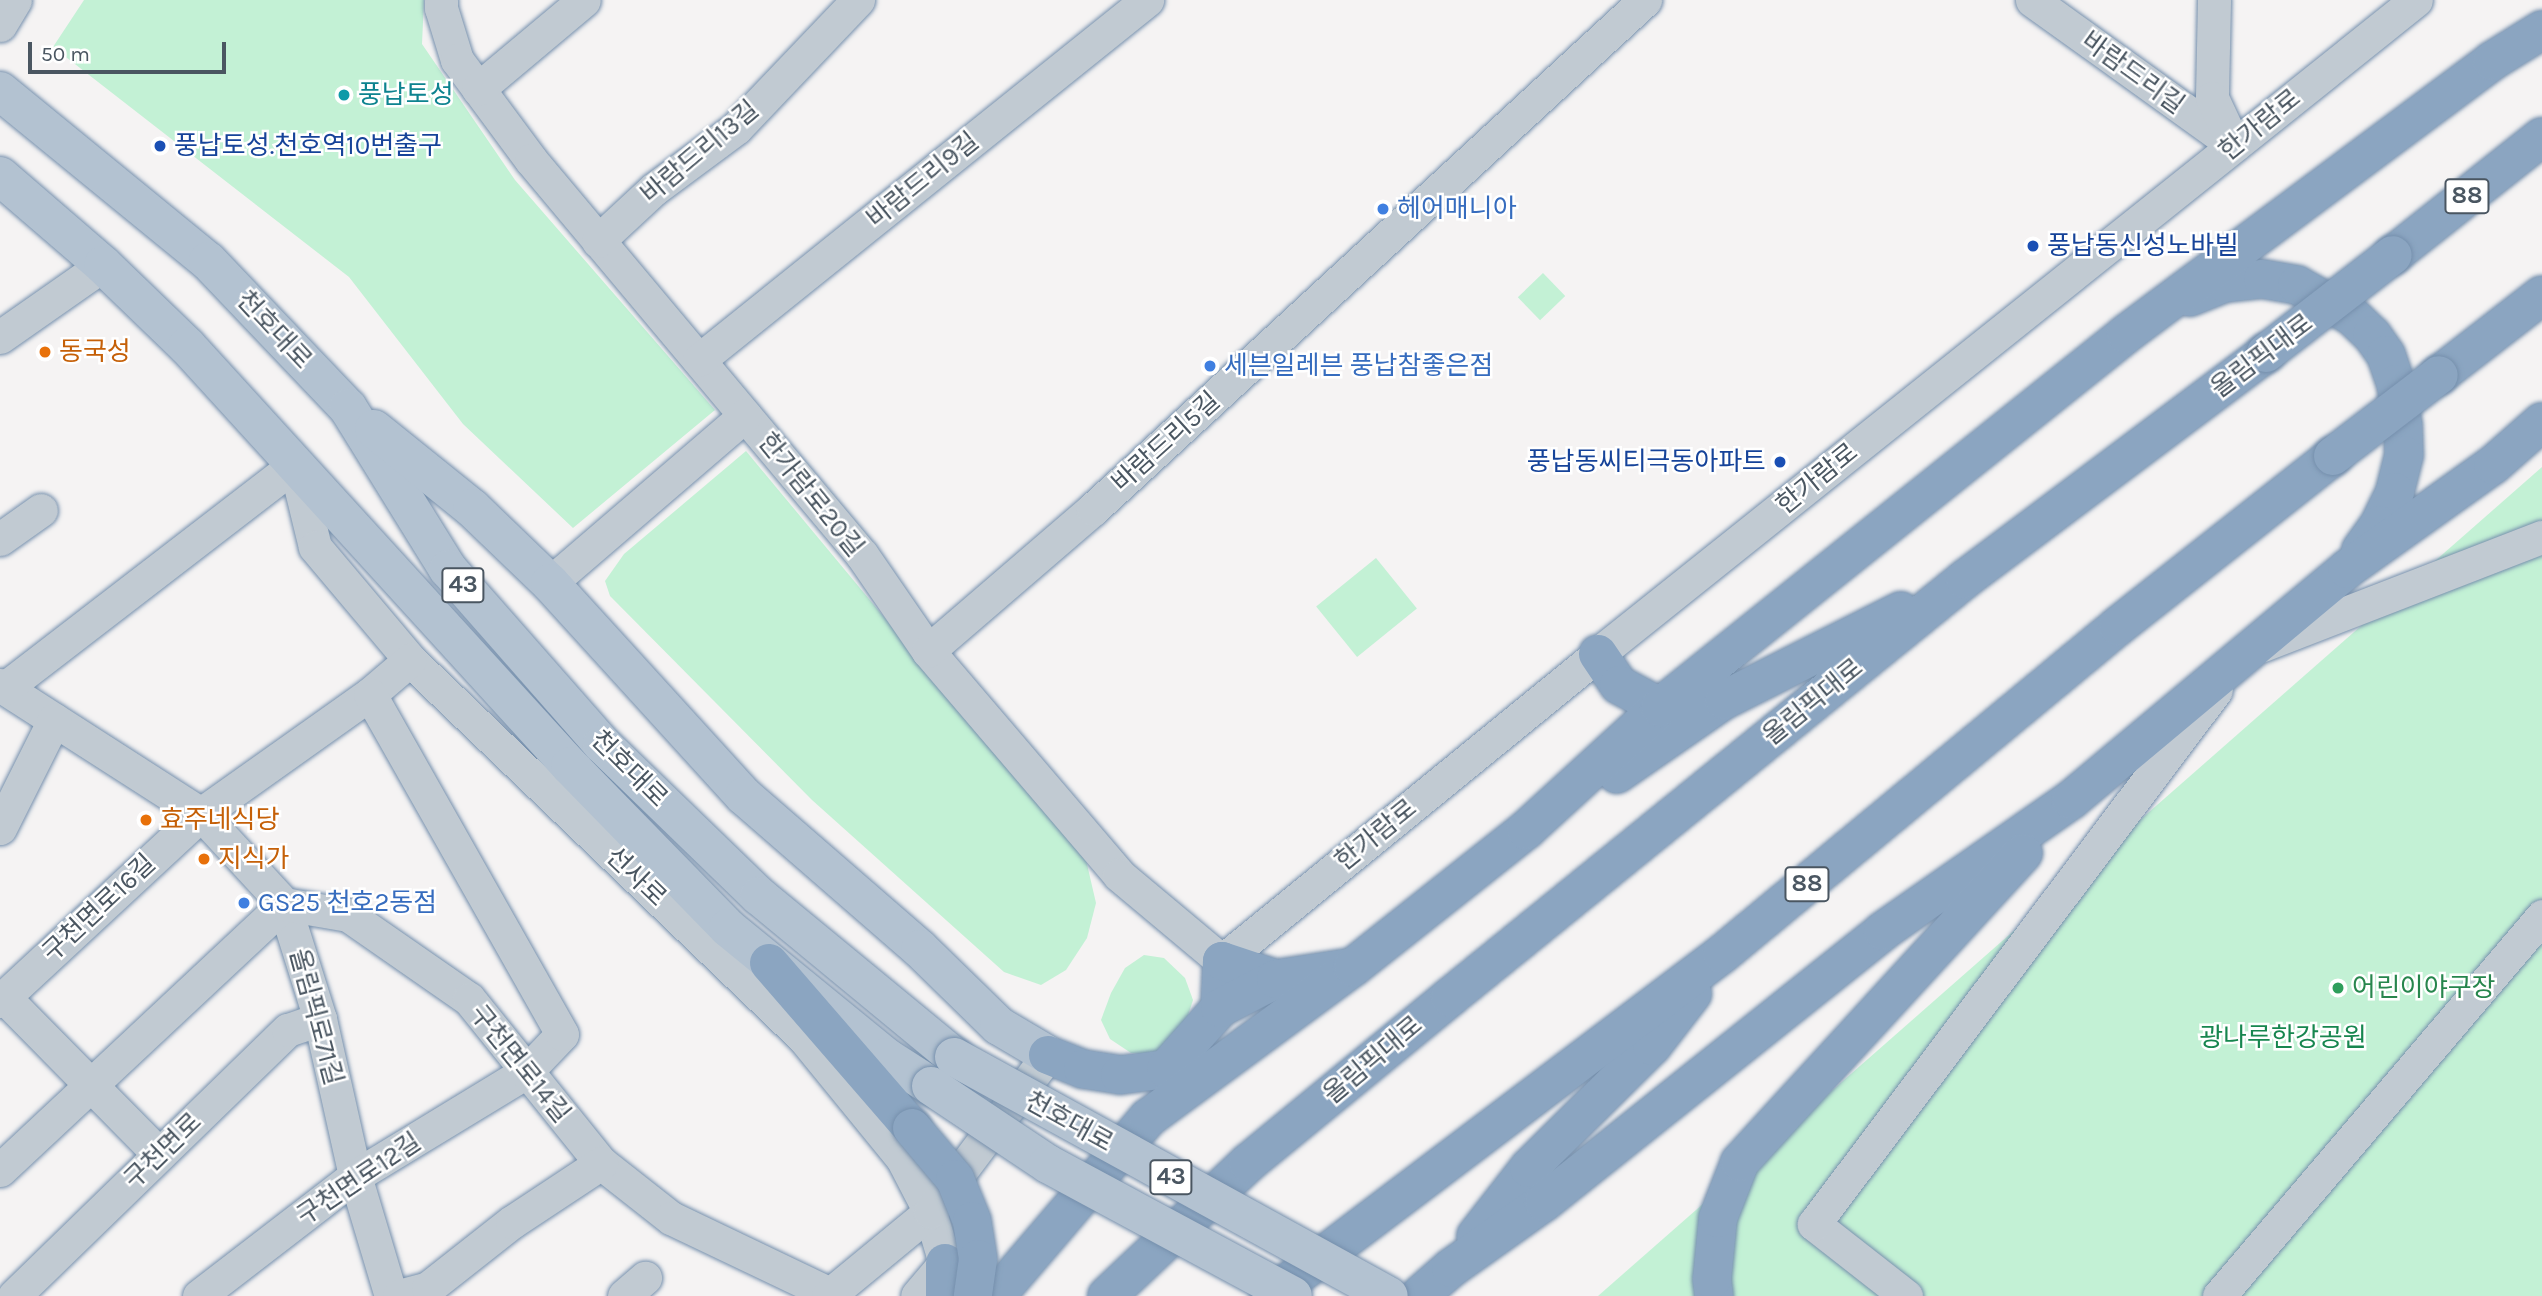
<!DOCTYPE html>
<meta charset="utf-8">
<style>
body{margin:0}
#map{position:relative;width:2542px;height:1296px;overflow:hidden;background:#f5f3f3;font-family:Karla,"Noto Sans KR",sans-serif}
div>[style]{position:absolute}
.green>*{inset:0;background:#c3f1d5;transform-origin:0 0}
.roads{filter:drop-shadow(0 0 2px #7690ad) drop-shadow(0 0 2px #7690ad)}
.minor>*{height:33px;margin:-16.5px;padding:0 16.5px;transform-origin:16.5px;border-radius:16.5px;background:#c1cad2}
.major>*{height:38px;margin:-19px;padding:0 19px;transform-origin:19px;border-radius:19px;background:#b3c2d1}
.highway>*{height:38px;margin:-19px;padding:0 19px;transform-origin:19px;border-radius:19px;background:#8ba5c1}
.bridges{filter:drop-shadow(0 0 2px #7690ad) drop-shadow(0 0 2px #7690ad)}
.major-bridge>*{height:38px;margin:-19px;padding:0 19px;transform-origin:19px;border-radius:19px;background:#b3c2d1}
.highway-bridge>*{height:38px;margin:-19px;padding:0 19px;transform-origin:19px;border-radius:19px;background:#8ba5c1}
.dots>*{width:19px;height:19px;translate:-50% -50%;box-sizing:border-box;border:4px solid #fff;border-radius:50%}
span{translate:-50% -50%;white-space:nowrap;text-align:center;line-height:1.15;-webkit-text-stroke:5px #fff;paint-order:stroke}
.shield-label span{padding:2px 5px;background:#fff;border:2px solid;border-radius:5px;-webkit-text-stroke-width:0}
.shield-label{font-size:24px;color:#4a5661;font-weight:700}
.street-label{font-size:26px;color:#4a5661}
.culture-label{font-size:26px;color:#0d838f}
.left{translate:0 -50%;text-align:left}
.transit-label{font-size:26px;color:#164399}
.right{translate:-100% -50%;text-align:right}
.shop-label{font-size:26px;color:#366cbe}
.food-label{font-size:26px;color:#c56008}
.leisure-label{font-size:26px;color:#27864d}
.park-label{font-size:26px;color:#17864f}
.scale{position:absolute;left:28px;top:42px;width:198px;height:32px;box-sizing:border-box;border:4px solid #4a5661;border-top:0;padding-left:9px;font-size:21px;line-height:24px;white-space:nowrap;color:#4a5661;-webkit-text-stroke:5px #fff;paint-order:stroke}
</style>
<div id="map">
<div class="green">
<div style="clip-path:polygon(84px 0,424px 0,422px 44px,515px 180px,715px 410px,573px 528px,463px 424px,349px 277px,53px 47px)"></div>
<div style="left:1543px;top:273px;width:32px;height:35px;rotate:46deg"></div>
<div style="clip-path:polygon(746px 451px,1086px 860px,1096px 903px,1087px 938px,1066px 970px,1041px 985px,1004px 972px,812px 800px,610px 596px,605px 581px,624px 554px)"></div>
<div style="clip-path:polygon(2542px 467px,2542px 1296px,1598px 1296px)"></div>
<div style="left:1376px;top:558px;width:65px;height:77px;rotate:51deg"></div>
<div style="clip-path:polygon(1144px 955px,1164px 958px,1185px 978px,1193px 1000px,1184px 1028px,1153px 1055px,1131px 1053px,1110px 1039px,1101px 1020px,1111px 993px,1125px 968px)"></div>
</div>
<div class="roads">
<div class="minor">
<div style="left:441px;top:0;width:8px;rotate:90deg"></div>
<div style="left:441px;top:8px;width:54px;rotate:72.9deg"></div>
<div style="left:457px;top:60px;width:124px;rotate:53.5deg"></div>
<div style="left:531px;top:160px;width:515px;rotate:50.04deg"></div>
<div style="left:862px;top:555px;width:116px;rotate:55.5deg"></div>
<div style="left:928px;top:651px;width:294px;rotate:49.5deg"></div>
<div style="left:1119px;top:875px;width:134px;rotate:39.9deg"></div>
<div style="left:1222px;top:961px;width:485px;rotate:-39.2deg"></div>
<div style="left:1598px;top:654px;width:1047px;rotate:-38.64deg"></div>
<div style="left:2032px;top:0;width:249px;rotate:35.7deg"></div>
<div style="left:2214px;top:0;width:98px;rotate:91.2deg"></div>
<div style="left:2212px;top:98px;width:50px;rotate:65deg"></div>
<div style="left:0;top:25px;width:29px;rotate:-59deg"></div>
<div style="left:478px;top:89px;width:138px;rotate:-40deg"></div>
<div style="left:598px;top:241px;width:76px;rotate:-42.9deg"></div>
<div style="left:654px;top:189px;width:102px;rotate:-36.6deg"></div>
<div style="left:736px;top:128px;width:177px;rotate:-46.4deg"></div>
<div style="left:0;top:337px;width:126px;rotate:-35deg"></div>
<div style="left:699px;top:360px;width:575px;rotate:-38.78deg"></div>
<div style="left:0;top:539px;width:50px;rotate:-35.3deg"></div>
<div style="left:550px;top:583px;width:257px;rotate:-40.7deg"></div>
<div style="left:2263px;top:645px;width:299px;rotate:-21.2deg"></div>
<div style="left:928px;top:651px;width:218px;rotate:-40.7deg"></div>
<div style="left:1093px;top:509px;width:751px;rotate:-42.68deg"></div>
<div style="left:0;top:685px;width:239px;rotate:32.7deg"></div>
<div style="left:201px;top:814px;width:122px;rotate:47.3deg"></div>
<div style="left:284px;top:904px;width:121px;rotate:72.6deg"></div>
<div style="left:320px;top:1019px;width:161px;rotate:77.4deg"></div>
<div style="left:355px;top:1176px;width:125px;rotate:73.3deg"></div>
<div style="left:5px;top:688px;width:366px;rotate:-37.6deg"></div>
<div style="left:295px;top:465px;width:84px;rotate:76.3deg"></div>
<div style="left:315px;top:547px;width:148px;rotate:49.9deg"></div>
<div style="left:410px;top:660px;width:546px;rotate:43.81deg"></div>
<div style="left:804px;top:1038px;width:155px;rotate:50.8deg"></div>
<div style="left:902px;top:1158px;width:61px;rotate:62.6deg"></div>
<div style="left:930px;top:1212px;width:53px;rotate:73.6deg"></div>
<div style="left:945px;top:1263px;width:43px;rotate:130.3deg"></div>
<div style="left:0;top:828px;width:121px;rotate:-63.4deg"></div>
<div style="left:4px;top:997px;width:221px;rotate:45.4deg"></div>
<div style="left:0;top:1001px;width:275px;rotate:-42.9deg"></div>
<div style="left:201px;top:814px;width:207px;rotate:-35.4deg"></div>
<div style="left:370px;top:694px;width:52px;rotate:-40.4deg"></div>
<div style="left:0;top:1170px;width:389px;rotate:-43.1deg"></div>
<div style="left:284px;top:904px;width:65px;rotate:9.8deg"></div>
<div style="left:348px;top:915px;width:147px;rotate:34.8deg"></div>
<div style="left:469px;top:999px;width:211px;rotate:51.2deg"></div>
<div style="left:601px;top:1163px;width:89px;rotate:38.2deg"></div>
<div style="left:671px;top:1218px;width:176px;rotate:25.5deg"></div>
<div style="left:14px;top:1296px;width:382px;rotate:-44.2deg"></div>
<div style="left:288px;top:1030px;width:34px;rotate:-19deg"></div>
<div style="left:199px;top:1296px;width:197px;rotate:-37.6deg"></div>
<div style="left:355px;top:1176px;width:200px;rotate:-31.3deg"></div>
<div style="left:526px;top:1072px;width:52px;rotate:-46.5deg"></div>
<div style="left:562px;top:1034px;width:390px;rotate:-119.5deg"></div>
<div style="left:399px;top:1296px;width:30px;rotate:-15deg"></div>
<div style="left:428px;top:1288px;width:107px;rotate:-38.2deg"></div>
<div style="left:512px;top:1222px;width:107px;rotate:-33.5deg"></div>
<div style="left:624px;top:1296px;width:28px;rotate:-41deg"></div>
<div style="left:828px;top:1296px;width:132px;rotate:-39.5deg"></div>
<div style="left:930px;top:1212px;width:196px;rotate:-53.1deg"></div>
<div style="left:1906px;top:1296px;width:117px;rotate:-142deg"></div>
<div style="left:1814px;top:1224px;width:668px;rotate:-53.03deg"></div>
<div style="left:2219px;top:1296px;width:499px;rotate:-49.6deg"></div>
</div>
<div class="major">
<div style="left:0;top:91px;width:269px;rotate:39.3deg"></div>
<div style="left:208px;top:261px;width:203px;rotate:46.4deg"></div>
<div style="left:348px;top:408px;width:190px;rotate:58.2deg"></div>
<div style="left:448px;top:569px;width:233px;rotate:48.7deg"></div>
<div style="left:602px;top:744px;width:219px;rotate:44.1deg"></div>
<div style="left:759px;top:896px;width:253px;rotate:39.5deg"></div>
<div style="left:0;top:176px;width:136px;rotate:40.8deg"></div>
<div style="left:103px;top:265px;width:117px;rotate:44deg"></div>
<div style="left:187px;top:346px;width:568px;rotate:47.64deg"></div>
<div style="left:570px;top:766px;width:226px;rotate:45.7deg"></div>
<div style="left:728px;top:928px;width:204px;rotate:39.2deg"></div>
<div style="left:886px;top:1057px;width:54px;rotate:32.8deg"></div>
<div style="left:374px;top:429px;width:126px;rotate:38.9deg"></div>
<div style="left:472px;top:508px;width:108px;rotate:43.9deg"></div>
<div style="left:550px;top:583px;width:288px;rotate:47.7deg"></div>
<div style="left:744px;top:796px;width:233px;rotate:41deg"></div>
<div style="left:920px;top:949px;width:110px;rotate:44.3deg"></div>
<div style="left:999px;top:1026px;width:57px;rotate:30.6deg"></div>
</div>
<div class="highway">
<div style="left:2393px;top:255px;width:190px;rotate:-38.4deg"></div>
<div style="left:2190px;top:297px;width:37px;rotate:-22deg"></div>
<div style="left:2224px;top:283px;width:39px;rotate:-6deg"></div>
<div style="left:2263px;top:279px;width:35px;rotate:10deg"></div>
<div style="left:2297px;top:285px;width:63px;rotate:29.4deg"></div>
<div style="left:2352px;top:316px;width:28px;rotate:44deg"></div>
<div style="left:2372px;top:335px;width:24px;rotate:55deg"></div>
<div style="left:2386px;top:355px;width:31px;rotate:71deg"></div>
<div style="left:2396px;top:384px;width:43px;rotate:80.5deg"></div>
<div style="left:2403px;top:426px;width:29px;rotate:88deg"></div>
<div style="left:2404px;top:455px;width:38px;rotate:104deg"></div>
<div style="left:2395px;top:492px;width:37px;rotate:116deg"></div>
<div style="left:2379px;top:525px;width:31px;rotate:126deg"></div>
<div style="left:2439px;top:375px;width:130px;rotate:-37.8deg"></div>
<div style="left:1598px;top:654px;width:37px;rotate:56deg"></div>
<div style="left:1619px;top:685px;width:47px;rotate:28.2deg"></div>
<div style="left:1617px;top:774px;width:130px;rotate:-34.7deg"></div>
<div style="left:1724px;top:700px;width:198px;rotate:-26.7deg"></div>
<div style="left:769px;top:963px;width:218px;rotate:49.1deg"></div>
<div style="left:1220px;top:1008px;width:47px;rotate:-87.6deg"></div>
<div style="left:1222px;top:961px;width:57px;rotate:18.4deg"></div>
<div style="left:1048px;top:1055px;width:38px;rotate:22deg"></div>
<div style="left:1083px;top:1069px;width:37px;rotate:9deg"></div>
<div style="left:1120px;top:1075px;width:46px;rotate:-7.4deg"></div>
<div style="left:1166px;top:1069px;width:81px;rotate:-48.5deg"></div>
<div style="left:1220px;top:1008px;width:63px;rotate:-27.4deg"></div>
<div style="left:1276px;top:979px;width:72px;rotate:-8.8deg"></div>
<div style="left:1476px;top:1236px;width:86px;rotate:-52.1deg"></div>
<div style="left:1529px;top:1168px;width:173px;rotate:-44.8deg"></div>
<div style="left:1652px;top:1046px;width:66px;rotate:-52.4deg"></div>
<div style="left:945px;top:1296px;width:33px;rotate:-90deg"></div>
<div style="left:996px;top:1296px;width:234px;rotate:-49.5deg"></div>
<div style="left:1148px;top:1118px;width:255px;rotate:-36.4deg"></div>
<div style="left:1353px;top:967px;width:221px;rotate:-38.4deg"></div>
<div style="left:1526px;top:830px;width:182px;rotate:-42.5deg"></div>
<div style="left:1660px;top:707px;width:597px;rotate:-38.67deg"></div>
<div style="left:2126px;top:334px;width:457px;rotate:-36.7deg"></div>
<div style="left:2492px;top:61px;width:59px;rotate:-31.8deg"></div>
<div style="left:1107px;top:1296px;width:194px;rotate:-43.3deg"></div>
<div style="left:1248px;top:1163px;width:261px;rotate:-39.4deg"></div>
<div style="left:1450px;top:997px;width:663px;rotate:-39.06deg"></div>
<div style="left:1965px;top:579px;width:376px;rotate:-36.9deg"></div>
<div style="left:1270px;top:1296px;width:567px;rotate:-37.11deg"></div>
<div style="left:1722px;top:954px;width:514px;rotate:-39.63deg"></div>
<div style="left:2118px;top:626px;width:274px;rotate:-38.3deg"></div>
<div style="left:1419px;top:1296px;width:43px;rotate:-41.2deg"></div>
<div style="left:1451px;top:1268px;width:114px;rotate:-35.4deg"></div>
<div style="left:1544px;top:1202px;width:434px;rotate:-38.6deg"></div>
<div style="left:1883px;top:931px;width:229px;rotate:-34.9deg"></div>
<div style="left:2071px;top:800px;width:360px;rotate:-39.9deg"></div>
<div style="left:2347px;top:569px;width:179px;rotate:-35.5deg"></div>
<div style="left:2493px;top:465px;width:65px;rotate:-41.3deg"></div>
<div style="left:1714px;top:1296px;width:17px;rotate:-97deg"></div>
<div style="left:1712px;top:1279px;width:61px;rotate:-84.4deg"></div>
<div style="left:1718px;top:1218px;width:60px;rotate:-68.6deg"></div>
<div style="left:1740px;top:1162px;width:419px;rotate:-47.5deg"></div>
</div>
</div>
<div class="bridges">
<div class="major-bridge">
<div style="left:954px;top:1057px;width:496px;rotate:28.8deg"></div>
<div style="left:931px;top:1086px;width:141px;rotate:33.7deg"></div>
<div style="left:1048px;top:1164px;width:278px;rotate:28.3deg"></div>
</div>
<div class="highway-bridge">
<div style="left:2266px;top:353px;width:160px;rotate:-37.7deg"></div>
<div style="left:2333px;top:456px;width:133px;rotate:-37.4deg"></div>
<div style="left:912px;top:1128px;width:67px;rotate:49.9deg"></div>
<div style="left:955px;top:1179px;width:45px;rotate:68deg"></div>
<div style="left:972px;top:1221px;width:38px;rotate:81deg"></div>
<div style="left:978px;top:1259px;width:37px;rotate:98deg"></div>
</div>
</div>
<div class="dots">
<div style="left:344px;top:95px;background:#0f9aa8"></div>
<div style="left:160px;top:146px;background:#1a4fb4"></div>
<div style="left:1383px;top:209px;background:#3f7fe0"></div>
<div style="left:2033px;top:246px;background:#1a4fb4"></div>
<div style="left:45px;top:352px;background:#e8710a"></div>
<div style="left:1210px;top:366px;background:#3f7fe0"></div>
<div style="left:1780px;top:462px;background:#1a4fb4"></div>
<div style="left:146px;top:820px;background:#e8710a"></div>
<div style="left:204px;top:859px;background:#e8710a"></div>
<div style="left:244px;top:903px;background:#3f7fe0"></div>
<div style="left:2338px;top:988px;background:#2e9e5b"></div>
</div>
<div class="shield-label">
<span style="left:2467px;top:196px">88</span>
<span style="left:463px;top:585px">43</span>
<span style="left:1807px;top:884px">88</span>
<span style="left:1171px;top:1177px">43</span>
</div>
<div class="street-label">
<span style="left:2133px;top:73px;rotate:36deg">바람드리길</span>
<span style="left:2260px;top:125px;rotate:-39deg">한가람로</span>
<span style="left:700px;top:152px;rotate:-40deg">바람드리13길</span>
<span style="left:923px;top:180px;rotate:-39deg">바람드리9길</span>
<span style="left:274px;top:330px;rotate:47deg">천호대로</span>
<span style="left:2262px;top:356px;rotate:-37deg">올림픽대로</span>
<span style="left:1166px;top:442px;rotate:-42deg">바람드리5길</span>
<span style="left:1817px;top:479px;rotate:-39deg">한가람로</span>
<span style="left:811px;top:495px;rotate:51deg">한가람로20길</span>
<span style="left:1813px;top:702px;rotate:-39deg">올림픽대로</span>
<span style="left:629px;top:769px;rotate:45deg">천호대로</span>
<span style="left:1376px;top:835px;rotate:-39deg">한가람로</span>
<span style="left:636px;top:877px;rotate:44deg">선사로</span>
<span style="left:99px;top:908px;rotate:-43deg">구천면로16길</span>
<span style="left:316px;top:1017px;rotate:75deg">올림픽로71길</span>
<span style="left:1373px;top:1060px;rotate:-40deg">올림픽대로</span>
<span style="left:520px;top:1064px;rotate:51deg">구천면로14길</span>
<span style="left:1069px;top:1122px;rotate:29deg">천호대로</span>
<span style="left:163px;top:1151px;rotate:-44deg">구천면로</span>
<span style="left:359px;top:1179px;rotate:-34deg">구천면로12길</span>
</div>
<div class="culture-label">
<span class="left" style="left:358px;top:95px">풍납토성</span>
</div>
<div class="transit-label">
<span class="left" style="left:174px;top:146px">풍납토성.천호역10번출구</span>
<span class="left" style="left:2047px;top:246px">풍납동신성노바빌</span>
<span class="right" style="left:1766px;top:462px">풍납동씨티극동아파트</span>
</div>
<div class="shop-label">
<span class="left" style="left:1397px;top:209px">헤어매니아</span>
<span class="left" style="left:1224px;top:366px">세븐일레븐 풍납참좋은점</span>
<span class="left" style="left:258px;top:903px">GS25 천호2동점</span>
</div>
<div class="food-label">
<span class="left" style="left:59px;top:352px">동국성</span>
<span class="left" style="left:160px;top:820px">효주네식당</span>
<span class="left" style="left:218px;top:859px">지식가</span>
</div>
<div class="leisure-label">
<span class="left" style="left:2352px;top:988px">어린이야구장</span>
</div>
<div class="park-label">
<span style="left:2283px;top:1038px">광나루한강공원</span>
</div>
<div class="scale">50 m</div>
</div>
